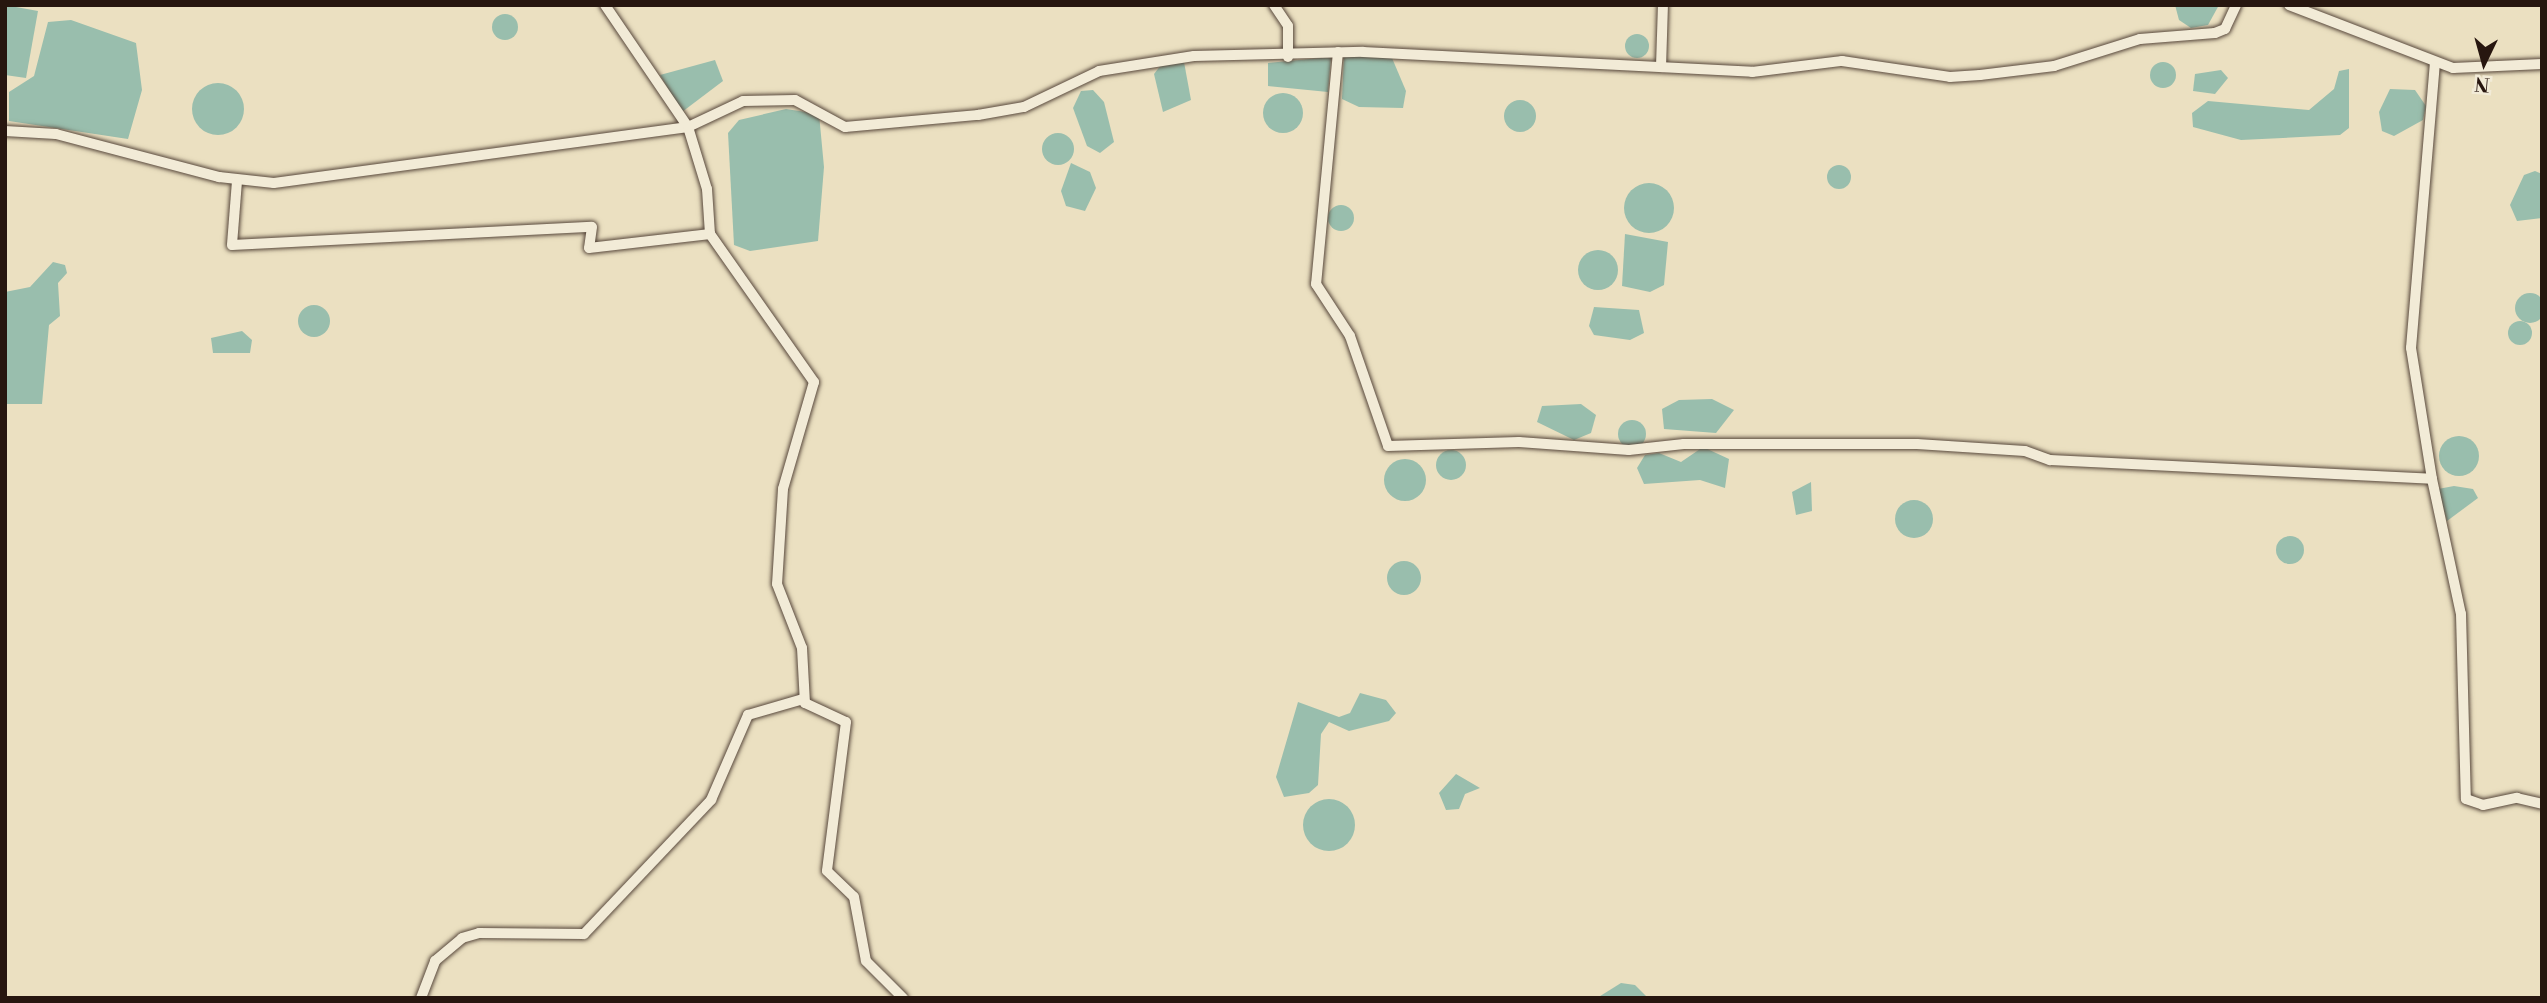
<!DOCTYPE html>
<style>
body{margin:0}
#map{position:relative;width:2547px;height:1003px;overflow:hidden;background:#ebe0c1;font-family:"Libre Bodoni",serif}
div>[style]{position:absolute}
.water>*{inset:0;background:#99bead}
.round{border-radius:50%}
.roads{filter:drop-shadow(0 0 2px #58483c) drop-shadow(0 0 2px #58483c)}
.minor>*{height:10px;margin:-5px;padding:0 5px;transform-origin:5px;border-radius:5px;background:#f2ebd7}
span{translate:-50% -50%;white-space:nowrap;text-align:center;line-height:1.15;-webkit-text-stroke:5px #f2ebd7;paint-order:stroke}
.frame{position:absolute;inset:0;border:7px solid #27160f;pointer-events:none}
.north{position:absolute;left:2449px;top:28px;width:70px;height:70px;-webkit-text-stroke:5px #f2ebd7;paint-order:stroke;rotate:185deg;font-size:19px;font-weight:700;line-height:28px;text-align:center;color:#27160f}
.north::after{content:'';display:block;margin:auto;width:24px;height:32px;background:#27160f;clip-path:polygon(50% 0,100% 100%,50% 72%,0 100%)}
</style>
<div id="map">
<div class="water">
<div style="clip-path:polygon(5px 5px,38px 11px,26px 78px,5px 75px)"></div>
<div style="clip-path:polygon(2175px 5px,2219px 5px,2208px 25px,2191px 28px,2179px 20px)"></div>
<div class="round" style="left:492px;top:14px;width:26px;height:26px"></div>
<div style="clip-path:polygon(71px 20px,136px 43px,142px 90px,128px 139px,9px 121px,9px 92px,34px 76px,48px 22px)"></div>
<div class="round" style="left:1625px;top:34px;width:24px;height:24px"></div>
<div style="clip-path:polygon(1344px 55px,1392px 58px,1406px 91px,1403px 108px,1359px 107px,1342px 99px)"></div>
<div style="clip-path:polygon(1331px 57px,1328px 92px,1268px 86px,1268px 63px)"></div>
<div style="clip-path:polygon(715px 60px,723px 81px,682px 112px,660px 75px)"></div>
<div class="round" style="left:2150px;top:62px;width:26px;height:26px"></div>
<div style="clip-path:polygon(1184px 62px,1191px 100px,1163px 112px,1154px 74px,1161px 65px)"></div>
<div style="clip-path:polygon(2349px 69px,2349px 128px,2340px 135px,2241px 140px,2193px 127px,2192px 113px,2208px 101px,2309px 110px,2334px 89px,2339px 71px)"></div>
<div style="clip-path:polygon(2221px 70px,2228px 78px,2215px 94px,2193px 91px,2195px 74px)"></div>
<div class="round" style="left:192px;top:83px;width:52px;height:52px"></div>
<div style="clip-path:polygon(2390px 89px,2415px 90px,2426px 106px,2423px 120px,2394px 136px,2382px 131px,2379px 112px)"></div>
<div style="clip-path:polygon(1093px 90px,1104px 102px,1114px 142px,1100px 153px,1087px 146px,1073px 108px,1081px 91px)"></div>
<div class="round" style="left:1263px;top:93px;width:40px;height:40px"></div>
<div class="round" style="left:1504px;top:100px;width:32px;height:32px"></div>
<div style="clip-path:polygon(786px 109px,819px 114px,824px 167px,818px 241px,750px 251px,734px 245px,728px 133px,739px 120px)"></div>
<div class="round" style="left:1042px;top:133px;width:32px;height:32px"></div>
<div style="clip-path:polygon(1071px 163px,1090px 172px,1096px 188px,1085px 211px,1066px 206px,1061px 191px)"></div>
<div class="round" style="left:1827px;top:165px;width:24px;height:24px"></div>
<div style="clip-path:polygon(2535px 171px,2542px 174px,2542px 218px,2517px 221px,2510px 205px,2524px 175px)"></div>
<div class="round" style="left:1624px;top:183px;width:50px;height:50px"></div>
<div class="round" style="left:1328px;top:205px;width:26px;height:26px"></div>
<div style="clip-path:polygon(1625px 234px,1668px 242px,1664px 285px,1650px 292px,1622px 286px)"></div>
<div class="round" style="left:1578px;top:250px;width:40px;height:40px"></div>
<div style="clip-path:polygon(53px 262px,65px 265px,67px 273px,58px 283px,60px 316px,49px 325px,42px 404px,5px 404px,5px 292px,30px 287px)"></div>
<div class="round" style="left:2515px;top:293px;width:30px;height:30px"></div>
<div class="round" style="left:298px;top:305px;width:32px;height:32px"></div>
<div style="clip-path:polygon(1594px 307px,1639px 310px,1644px 333px,1630px 340px,1594px 335px,1589px 326px)"></div>
<div class="round" style="left:2508px;top:321px;width:24px;height:24px"></div>
<div style="clip-path:polygon(242px 331px,252px 340px,250px 353px,213px 353px,211px 338px)"></div>
<div style="clip-path:polygon(1712px 399px,1734px 410px,1716px 433px,1664px 429px,1662px 409px,1679px 400px)"></div>
<div style="clip-path:polygon(1581px 404px,1596px 415px,1591px 433px,1574px 440px,1537px 422px,1542px 406px)"></div>
<div class="round" style="left:1618px;top:420px;width:28px;height:28px"></div>
<div class="round" style="left:2439px;top:436px;width:40px;height:40px"></div>
<div style="clip-path:polygon(1703px 447px,1729px 459px,1725px 488px,1700px 480px,1644px 484px,1637px 468px,1645px 455px,1659px 453px,1681px 462px)"></div>
<div class="round" style="left:1436px;top:450px;width:30px;height:30px"></div>
<div class="round" style="left:1384px;top:459px;width:42px;height:42px"></div>
<div style="clip-path:polygon(1811px 482px,1812px 511px,1796px 515px,1792px 492px)"></div>
<div style="clip-path:polygon(2454px 486px,2473px 489px,2478px 498px,2447px 521px,2438px 489px)"></div>
<div class="round" style="left:1895px;top:500px;width:38px;height:38px"></div>
<div class="round" style="left:2276px;top:536px;width:28px;height:28px"></div>
<div class="round" style="left:1387px;top:561px;width:34px;height:34px"></div>
<div style="clip-path:polygon(1360px 693px,1386px 700px,1396px 713px,1389px 721px,1349px 731px,1329px 722px,1321px 734px,1318px 785px,1309px 793px,1284px 797px,1276px 777px,1298px 702px,1339px 717px,1350px 713px)"></div>
<div style="clip-path:polygon(1456px 774px,1480px 788px,1465px 794px,1459px 809px,1446px 810px,1439px 793px)"></div>
<div class="round" style="left:1303px;top:799px;width:52px;height:52px"></div>
<div style="clip-path:polygon(1621px 983px,1635px 985px,1648px 998px,1597px 998px)"></div>
</div>
<div class="roads">
<div class="minor">
<div style="left:605px;top:5px;width:148px;rotate:55.8deg"></div>
<div style="left:688px;top:127px;width:65px;rotate:73deg"></div>
<div style="left:707px;top:189px;width:45px;rotate:86.2deg"></div>
<div style="left:710px;top:234px;width:181px;rotate:54.9deg"></div>
<div style="left:814px;top:382px;width:111px;rotate:106.2deg"></div>
<div style="left:783px;top:489px;width:95px;rotate:93.6deg"></div>
<div style="left:777px;top:584px;width:69px;rotate:68.7deg"></div>
<div style="left:802px;top:648px;width:55px;rotate:86.9deg"></div>
<div style="left:805px;top:703px;width:45px;rotate:24.9deg"></div>
<div style="left:846px;top:722px;width:150px;rotate:97.3deg"></div>
<div style="left:827px;top:871px;width:37px;rotate:44deg"></div>
<div style="left:854px;top:897px;width:65px;rotate:79.4deg"></div>
<div style="left:866px;top:961px;width:52px;rotate:45deg"></div>
<div style="left:1274px;top:5px;width:25px;rotate:56deg"></div>
<div style="left:1288px;top:26px;width:31px;rotate:90deg"></div>
<div style="left:2289px;top:5px;width:176px;rotate:21deg"></div>
<div style="left:2453px;top:68px;width:89px;rotate:-2.6deg"></div>
<div style="left:1338px;top:52px;width:233px;rotate:95.4deg"></div>
<div style="left:1316px;top:284px;width:62px;rotate:56.8deg"></div>
<div style="left:1350px;top:336px;width:116px;rotate:70.9deg"></div>
<div style="left:1388px;top:446px;width:131px;rotate:-1.7deg"></div>
<div style="left:1519px;top:442px;width:110px;rotate:4.2deg"></div>
<div style="left:1629px;top:450px;width:55px;rotate:-6.2deg"></div>
<div style="left:1684px;top:444px;width:233px"></div>
<div style="left:1917px;top:444px;width:108px;rotate:3.7deg"></div>
<div style="left:2025px;top:451px;width:27px;rotate:20deg"></div>
<div style="left:2050px;top:460px;width:382px;rotate:2.8deg"></div>
<div style="left:2432px;top:479px;width:138px;rotate:77.9deg"></div>
<div style="left:2461px;top:614px;width:185px;rotate:88.5deg"></div>
<div style="left:2466px;top:799px;width:18px;rotate:19deg"></div>
<div style="left:2483px;top:805px;width:35px;rotate:-12deg"></div>
<div style="left:2517px;top:798px;width:26px;rotate:13deg"></div>
<div style="left:1661px;top:67px;width:62px;rotate:-88.2deg"></div>
<div style="left:5px;top:131px;width:51px;rotate:3.4deg"></div>
<div style="left:56px;top:134px;width:169px;rotate:14.8deg"></div>
<div style="left:219px;top:177px;width:55px;rotate:6.2deg"></div>
<div style="left:274px;top:183px;width:418px;rotate:-7.7deg"></div>
<div style="left:688px;top:127px;width:61px;rotate:-25.3deg"></div>
<div style="left:743px;top:101px;width:52px;rotate:-1.1deg"></div>
<div style="left:795px;top:100px;width:57px;rotate:28.4deg"></div>
<div style="left:845px;top:127px;width:134px;rotate:-5.2deg"></div>
<div style="left:978px;top:115px;width:47px;rotate:-9.9deg"></div>
<div style="left:1024px;top:107px;width:83px;rotate:-25.6deg"></div>
<div style="left:1099px;top:71px;width:96px;rotate:-9deg"></div>
<div style="left:1194px;top:56px;width:169px;rotate:-1.4deg"></div>
<div style="left:1363px;top:52px;width:390px;rotate:2.9deg"></div>
<div style="left:1752px;top:72px;width:91px;rotate:-7deg"></div>
<div style="left:1842px;top:61px;width:109px;rotate:8.4deg"></div>
<div style="left:1950px;top:77px;width:30px;rotate:-4deg"></div>
<div style="left:1980px;top:75px;width:75px;rotate:-6.9deg"></div>
<div style="left:2054px;top:66px;width:90px;rotate:-17.4deg"></div>
<div style="left:2140px;top:39px;width:75px;rotate:-4.6deg"></div>
<div style="left:2215px;top:33px;width:11px;rotate:-22deg"></div>
<div style="left:2225px;top:29px;width:26px;rotate:-65deg"></div>
<div style="left:237px;top:181px;width:64px;rotate:94.5deg"></div>
<div style="left:232px;top:245px;width:360px;rotate:-2.9deg"></div>
<div style="left:592px;top:227px;width:21px;rotate:98deg"></div>
<div style="left:589px;top:248px;width:122px;rotate:-6.6deg"></div>
<div style="left:2432px;top:479px;width:133px;rotate:-99.1deg"></div>
<div style="left:2411px;top:348px;width:287px;rotate:-85.2deg"></div>
<div style="left:421px;top:998px;width:40px;rotate:-69deg"></div>
<div style="left:435px;top:961px;width:35px;rotate:-40deg"></div>
<div style="left:462px;top:938px;width:18px;rotate:-16deg"></div>
<div style="left:479px;top:933px;width:105px;rotate:0.5deg"></div>
<div style="left:584px;top:934px;width:185px;rotate:-46.5deg"></div>
<div style="left:711px;top:800px;width:93px;rotate:-66.5deg"></div>
<div style="left:748px;top:715px;width:57px;rotate:-16.2deg"></div>
</div>
</div>
<div class="frame"></div>
<div class="north">N</div>
</div>
